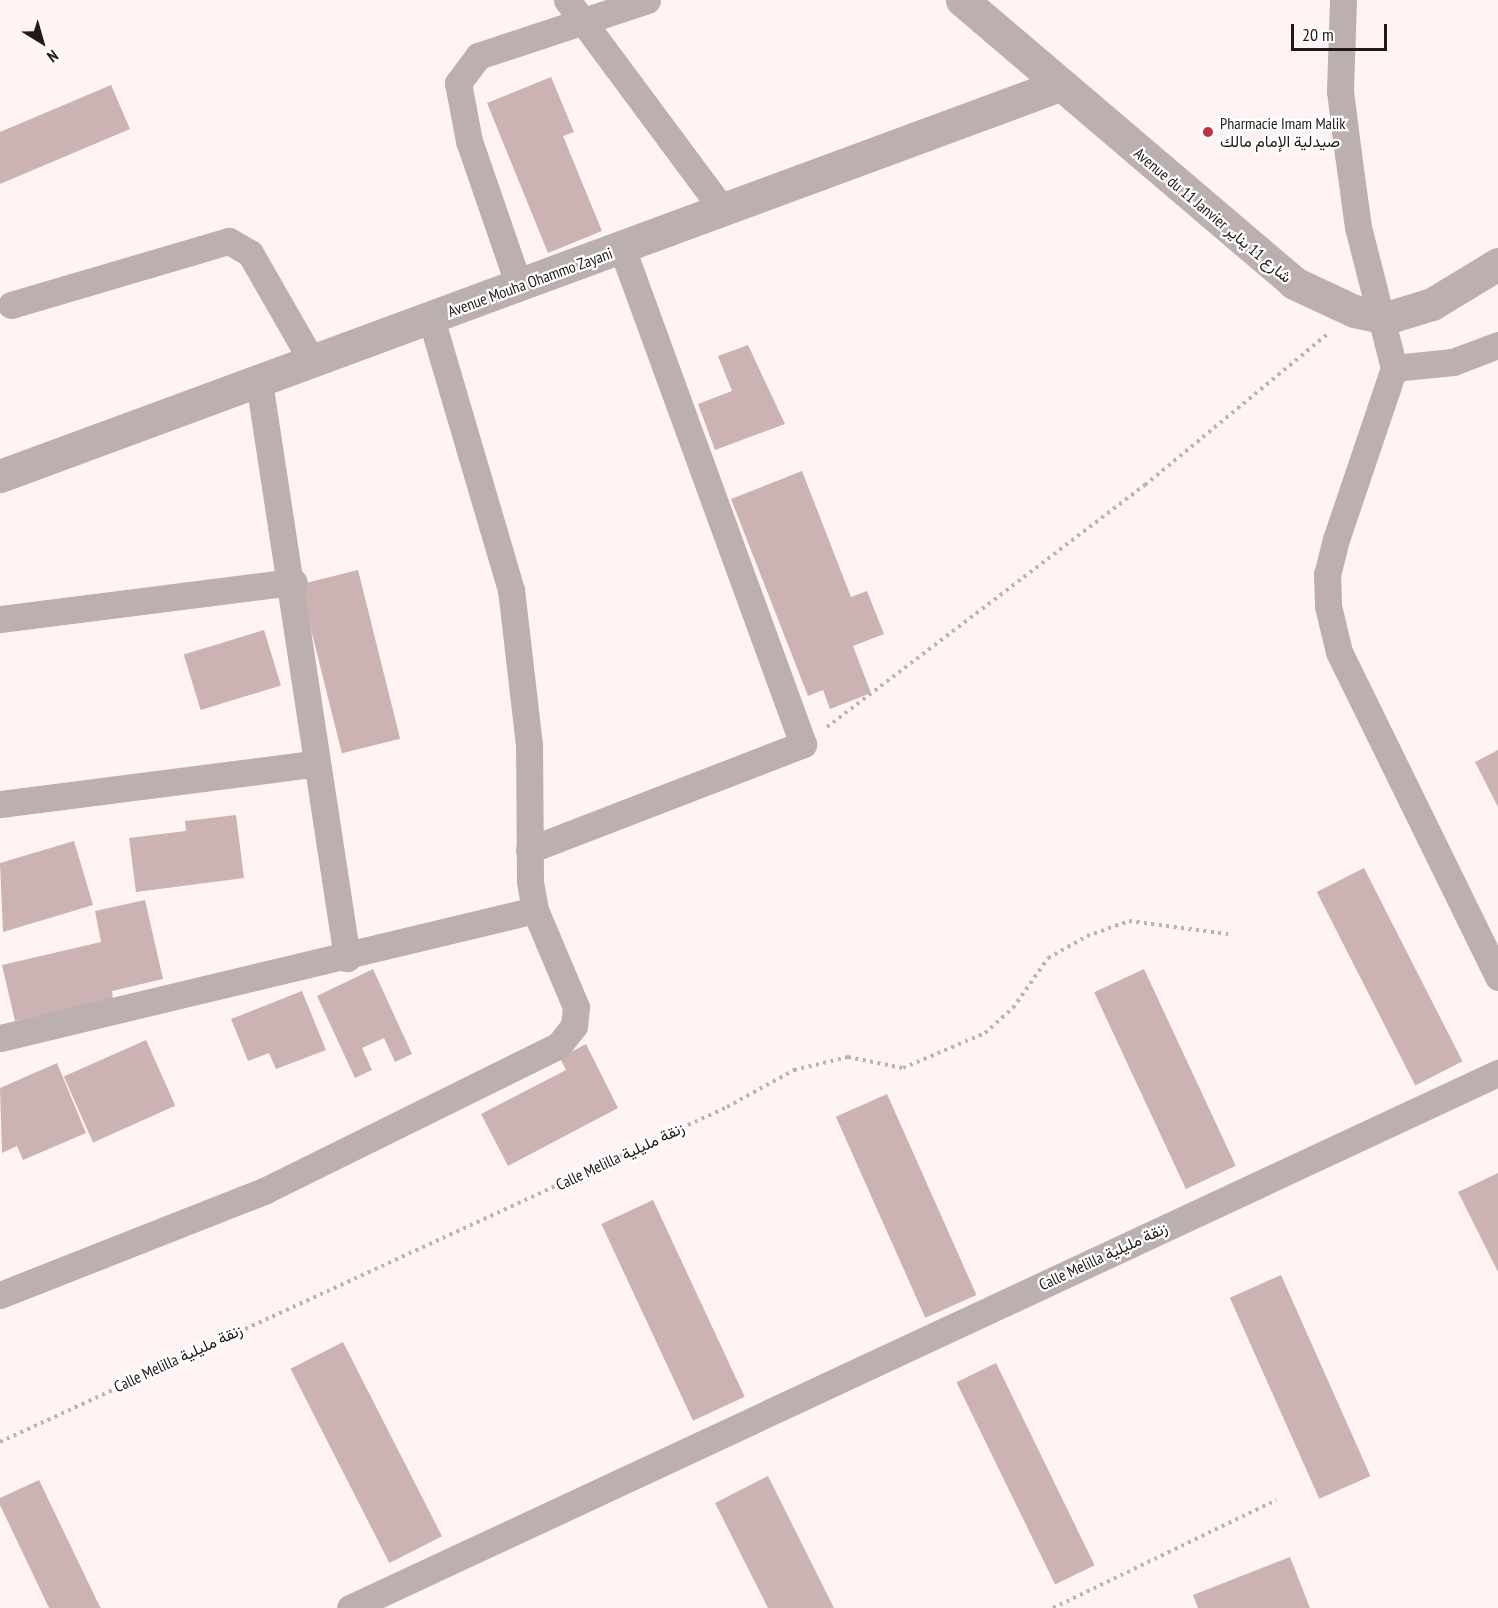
<!DOCTYPE html>
<meta charset="utf-8">
<style>
body{margin:0}
#map{position:relative;width:1498px;height:1608px;overflow:hidden;background:#fff4f3;font-family:"PT Sans Narrow",Vazirmatn,sans-serif}
div>[style]{position:absolute}
.building>*{inset:0;background:#ccb2b2;transform-origin:0 0}
.path>*{height:4px;margin-top:-2px;transform-origin:0;background:repeating-linear-gradient(90deg,#bcb2b1 0 3px,transparent 0 7.5px)}
.minor>*{height:27px;margin:-13.5px;padding:0 13.5px;transform-origin:13.5px;border-radius:13.5px;background:#bbafaf}
.tertiary>*{height:33px;margin:-16.5px;padding:0 16.5px;transform-origin:16.5px;border-radius:16.5px;background:#bbafaf}
.dots>*{width:16px;height:16px;translate:-50% -50%;box-sizing:border-box;border:3px solid #fff;border-radius:50%}
span{translate:-50% -50%;white-space:nowrap;text-align:center;line-height:1.15;-webkit-text-stroke:4.5px #fff;paint-order:stroke}
.poi-label{font-size:16px;color:#231919}
.left{translate:0 -50%;text-align:left}
.street-label{font-size:16px;color:#231919}
.north{position:absolute;left:12px;top:12px;width:60px;height:60px;-webkit-text-stroke:4px #fff;paint-order:stroke;rotate:143deg;font-size:16px;font-weight:700;line-height:24px;text-align:center;color:#231919}
.north::after{content:'';display:block;margin:auto;width:21px;height:27px;background:#231919;clip-path:polygon(50% 0,100% 100%,50% 72%,0 100%)}
.scale{position:absolute;left:1291px;top:24px;width:96px;height:27px;box-sizing:border-box;border:3px solid #231919;border-top:0;padding-left:8px;font-size:18px;line-height:21px;white-space:nowrap;color:#231919;-webkit-text-stroke:4px #fff;paint-order:stroke}
</style>
<div id="map">
<div class="building">
<div style="clip-path:polygon(551px 77px,574px 132px,563px 136px,602px 231px,548px 253px,487px 103px)"></div>
<div style="clip-path:polygon(111px 85px,130px 129px,0 184px,0 132px)"></div>
<div style="clip-path:polygon(748px 345px,785px 424px,715px 450px,698px 404px,732px 391px,718px 356px)"></div>
<div style="clip-path:polygon(802px 471px,851px 597px,867px 591px,884px 634px,853px 646px,871px 693px,830px 709px,823px 690px,808px 696px,731px 499px)"></div>
<div style="left:358px;top:570px;width:174px;height:60px;rotate:76deg"></div>
<div style="left:264px;top:630px;width:58px;height:84px;rotate:73deg"></div>
<div style="clip-path:polygon(1498px 750px,1498px 807px,1475px 762px)"></div>
<div style="clip-path:polygon(236px 815px,244px 878px,136px 892px,129px 838px,186px 831px,185px 821px)"></div>
<div style="clip-path:polygon(74px 841px,93px 905px,3px 932px,0 863px)"></div>
<div style="left:1364px;top:868px;width:217px;height:53px;rotate:63deg"></div>
<div style="clip-path:polygon(145px 900px,163px 979px,112px 991px,113px 999px,15px 1021px,2px 965px,101px 942px,95px 911px)"></div>
<div style="clip-path:polygon(373px 969px,412px 1054px,395px 1062px,384px 1038px,362px 1048px,372px 1070px,355px 1078px,317px 996px)"></div>
<div style="left:1144px;top:969px;width:217px;height:55px;rotate:65deg"></div>
<div style="clip-path:polygon(302px 991px,326px 1050px,276px 1069px,269px 1053px,248px 1061px,231px 1019px)"></div>
<div style="left:146px;top:1040px;width:72px;height:90px;rotate:66deg"></div>
<div style="clip-path:polygon(586px 1044px,618px 1108px,508px 1166px,481px 1114px,566px 1070px,560px 1058px)"></div>
<div style="clip-path:polygon(57px 1063px,86px 1133px,23px 1160px,17px 1146px,2px 1153px,0 1088px)"></div>
<div style="left:887px;top:1094px;width:220px;height:56px;rotate:66deg"></div>
<div style="clip-path:polygon(1498px 1173px,1498px 1272px,1458px 1192px)"></div>
<div style="left:653px;top:1200px;width:217px;height:57px;rotate:65deg"></div>
<div style="left:1281px;top:1275px;width:220px;height:56px;rotate:66deg"></div>
<div style="left:343px;top:1342px;width:218px;height:59px;rotate:63deg"></div>
<div style="left:996px;top:1363px;width:225px;height:44px;rotate:64deg"></div>
<div style="clip-path:polygon(768px 1476px,834px 1608px,768px 1608px,715px 1503px)"></div>
<div style="clip-path:polygon(39px 1480px,99px 1605px,101px 1608px,49px 1608px,0 1505px,0 1498px)"></div>
<div style="clip-path:polygon(1290px 1557px,1310px 1608px,1198px 1608px,1193px 1595px)"></div>
</div>
<div class="path">
<div style="left:827px;top:727px;width:400px;rotate:-37.3deg"></div>
<div style="left:1145px;top:485px;width:239px;rotate:-39.6deg"></div>
<div style="left:0;top:1442px;width:800px;rotate:-24.74deg"></div>
<div style="left:727px;top:1107px;width:77px;rotate:-28.9deg"></div>
<div style="left:794px;top:1070px;width:56px;rotate:-13.5deg"></div>
<div style="left:848px;top:1057px;width:56px;rotate:11.3deg"></div>
<div style="left:903px;top:1068px;width:89px;rotate:-23.1deg"></div>
<div style="left:985px;top:1033px;width:38px;rotate:-42deg"></div>
<div style="left:1013px;top:1008px;width:61px;rotate:-55deg"></div>
<div style="left:1048px;top:958px;width:45px;rotate:-29.4deg"></div>
<div style="left:1087px;top:936px;width:45px;rotate:-19.7deg"></div>
<div style="left:1129px;top:921px;width:100px;rotate:7.5deg"></div>
<div style="left:1053px;top:1608px;width:248px;rotate:-25.8deg"></div>
</div>
<div class="minor">
<div style="left:567px;top:0;width:262px;rotate:53.4deg"></div>
<div style="left:1343px;top:0;width:91px;rotate:91.9deg"></div>
<div style="left:1340px;top:91px;width:64px;rotate:82.8deg"></div>
<div style="left:1348px;top:154px;width:74px;rotate:82.2deg"></div>
<div style="left:1358px;top:227px;width:146px;rotate:75.7deg"></div>
<div style="left:1394px;top:368px;width:59px;rotate:-5.8deg"></div>
<div style="left:1453px;top:362px;width:48px;rotate:-20.7deg"></div>
<div style="left:519px;top:286px;width:153px;rotate:-109deg"></div>
<div style="left:469px;top:141px;width:59px;rotate:-100.7deg"></div>
<div style="left:458px;top:83px;width:34px;rotate:-53deg"></div>
<div style="left:478px;top:56px;width:178px;rotate:-18.3deg"></div>
<div style="left:11px;top:305px;width:227px;rotate:-16.4deg"></div>
<div style="left:229px;top:241px;width:24px;rotate:30deg"></div>
<div style="left:250px;top:253px;width:127px;rotate:60.2deg"></div>
<div style="left:1394px;top:368px;width:181px;rotate:108.7deg"></div>
<div style="left:1336px;top:539px;width:36px;rotate:104deg"></div>
<div style="left:1327px;top:574px;width:32px;rotate:88deg"></div>
<div style="left:1328px;top:606px;width:47px;rotate:76.6deg"></div>
<div style="left:1339px;top:652px;width:362px;rotate:63.9deg"></div>
<div style="left:259px;top:382px;width:583px;rotate:81.31deg"></div>
<div style="left:0;top:619px;width:296px;rotate:-7.2deg"></div>
<div style="left:0;top:804px;width:317px;rotate:-7.3deg"></div>
<div style="left:529px;top:850px;width:294px;rotate:-21.1deg"></div>
<div style="left:803px;top:744px;width:528px;rotate:-110.05deg"></div>
<div style="left:0;top:1038px;width:550px;rotate:-13.46deg"></div>
<div style="left:0;top:1295px;width:286px;rotate:-21.5deg"></div>
<div style="left:266px;top:1190px;width:327px;rotate:-26.3deg"></div>
<div style="left:559px;top:1045px;width:24px;rotate:-52deg"></div>
<div style="left:574px;top:1026px;width:19px;rotate:-84deg"></div>
<div style="left:576px;top:1007px;width:105px;rotate:-112.9deg"></div>
<div style="left:535px;top:910px;width:29px;rotate:-100deg"></div>
<div style="left:530px;top:881px;width:136px;rotate:-90.4deg"></div>
<div style="left:529px;top:745px;width:156px;rotate:-96.6deg"></div>
<div style="left:511px;top:590px;width:283px;rotate:-106.4deg"></div>
<div style="left:350px;top:1608px;width:1267px;rotate:-24.99deg"></div>
</div>
<div class="tertiary">
<div style="left:962px;top:0;width:436px;rotate:40.4deg"></div>
<div style="left:1294px;top:283px;width:66px;rotate:25deg"></div>
<div style="left:1354px;top:311px;width:33px;rotate:12deg"></div>
<div style="left:1386px;top:318px;width:48px;rotate:-16.9deg"></div>
<div style="left:1432px;top:304px;width:77px;rotate:-31.2deg"></div>
<div style="left:0;top:476px;width:1130px;rotate:-20.25deg"></div>
</div>
<div class="dots">
<div style="left:1208px;top:132px;background:#c13146"></div>
</div>
<div class="poi-label">
<span class="left" style="left:1220px;top:132px">Pharmacie Imam Malik<br>صيدلية الإمام مالك</span>
</div>
<div class="street-label">
<span style="left:1213px;top:215px;rotate:40deg">Avenue du 11 Janvier شارع 11 يناير</span>
<span style="left:530px;top:282px;rotate:-20deg">Avenue Mouha Ohammo Zayani</span>
<span style="left:620px;top:1156px;rotate:-25deg">Calle Melilla زنقة مليلية</span>
<span style="left:1103px;top:1256px;rotate:-25deg">Calle Melilla زنقة مليلية</span>
<span style="left:178px;top:1358px;rotate:-25deg">Calle Melilla زنقة مليلية</span>
</div>
<div class="north">N</div>
<div class="scale">20 m</div>
</div>
